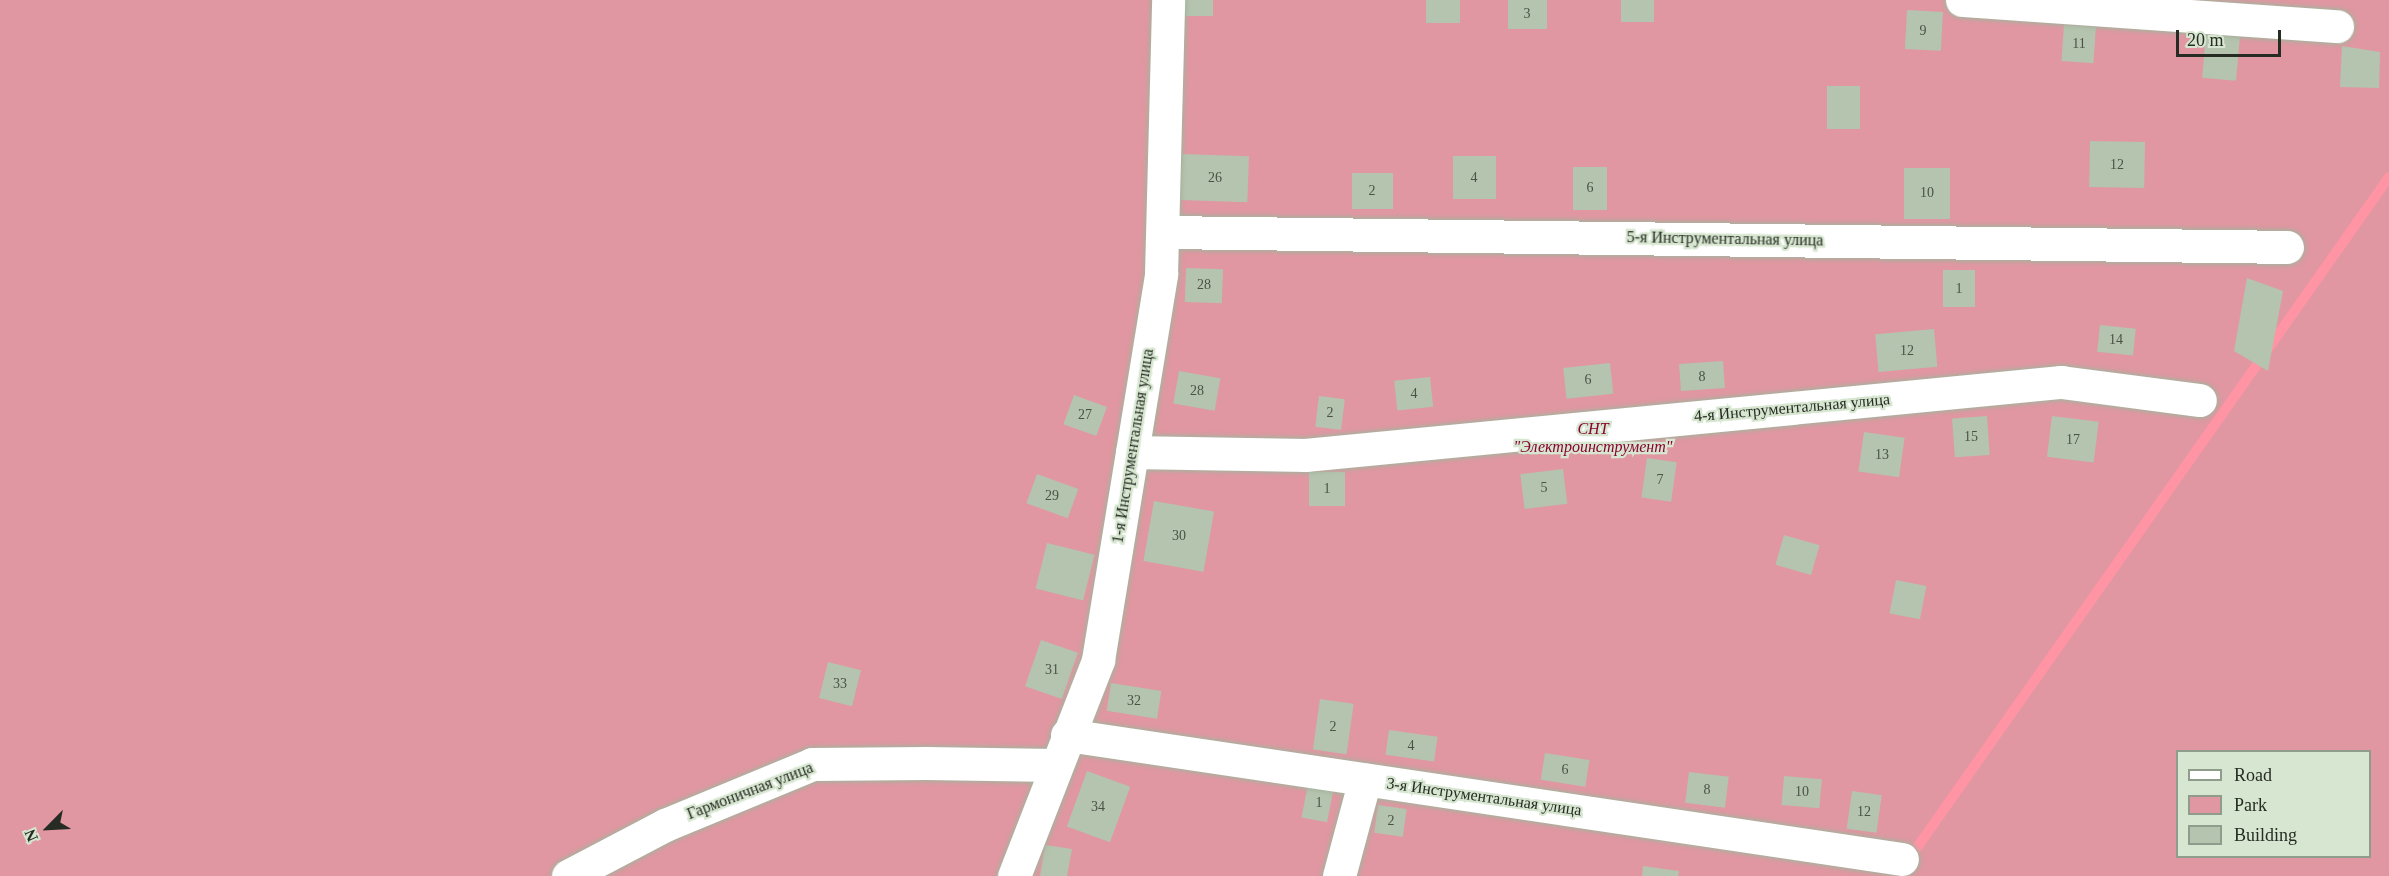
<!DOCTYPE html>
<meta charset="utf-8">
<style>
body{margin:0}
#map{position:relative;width:2389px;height:876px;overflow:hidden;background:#d7e6d0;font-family:Georgia,serif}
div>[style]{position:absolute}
.green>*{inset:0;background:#e097a1}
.stream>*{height:10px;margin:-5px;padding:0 5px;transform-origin:5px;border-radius:5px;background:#ff94a4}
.building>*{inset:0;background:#b5c4ae;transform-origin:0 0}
.roads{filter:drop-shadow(0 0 2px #a4b39e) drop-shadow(0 0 2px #a4b39e)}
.minor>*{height:33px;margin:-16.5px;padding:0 16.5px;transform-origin:16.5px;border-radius:16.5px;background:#fff}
span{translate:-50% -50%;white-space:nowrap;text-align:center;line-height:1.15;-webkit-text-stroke:4.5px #d7e6d0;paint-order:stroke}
.number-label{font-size:14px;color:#4a5246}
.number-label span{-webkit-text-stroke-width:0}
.street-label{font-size:16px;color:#262c23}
.park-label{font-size:16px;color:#890332;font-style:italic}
.legend{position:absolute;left:2176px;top:750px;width:195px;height:108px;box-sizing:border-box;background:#d7e6d0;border:2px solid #909c8b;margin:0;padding:8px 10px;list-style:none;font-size:18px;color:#262c23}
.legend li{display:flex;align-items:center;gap:12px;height:30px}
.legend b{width:30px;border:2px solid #909c8b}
.north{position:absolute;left:18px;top:798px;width:60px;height:60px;-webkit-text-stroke:4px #d7e6d0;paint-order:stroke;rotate:246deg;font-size:16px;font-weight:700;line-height:24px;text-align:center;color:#262c23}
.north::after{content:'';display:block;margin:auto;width:21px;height:27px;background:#262c23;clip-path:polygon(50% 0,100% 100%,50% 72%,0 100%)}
.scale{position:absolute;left:2176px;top:30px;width:105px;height:27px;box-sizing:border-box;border:3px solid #262c23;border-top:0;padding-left:8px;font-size:18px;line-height:21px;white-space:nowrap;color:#262c23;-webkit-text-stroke:4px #d7e6d0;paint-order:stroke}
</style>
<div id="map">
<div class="green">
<div style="clip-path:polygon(evenodd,0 0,2389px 0,2389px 876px,0 876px,0 0,2178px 752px,2370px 752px,2370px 856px,2178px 856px,2178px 752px)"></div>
</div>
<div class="stream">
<div style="left:1897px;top:876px;width:855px;rotate:-54.86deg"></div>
</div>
<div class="building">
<div style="left:1185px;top:0;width:28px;height:16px"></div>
<div style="left:1426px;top:0;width:34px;height:23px"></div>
<div style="left:1508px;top:0;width:39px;height:29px"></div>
<div style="left:1621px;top:0;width:33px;height:22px"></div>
<div style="left:1907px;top:10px;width:36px;height:39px;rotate:3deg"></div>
<div style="left:2064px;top:25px;width:32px;height:36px;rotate:4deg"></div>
<div style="left:2206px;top:34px;width:34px;height:44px;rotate:5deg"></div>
<div style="clip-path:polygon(2342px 46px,2380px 52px,2379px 88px,2340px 87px)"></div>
<div style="left:1827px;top:86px;width:33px;height:43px"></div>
<div style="left:2090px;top:141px;width:55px;height:46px;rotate:1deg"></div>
<div style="left:1182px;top:154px;width:67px;height:46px;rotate:2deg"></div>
<div style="left:1453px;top:156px;width:43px;height:43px"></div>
<div style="left:1573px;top:167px;width:34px;height:43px"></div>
<div style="left:1904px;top:168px;width:46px;height:51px"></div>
<div style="left:1352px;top:173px;width:41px;height:36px"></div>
<div style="left:1186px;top:268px;width:37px;height:34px;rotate:2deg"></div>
<div style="left:1943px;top:270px;width:32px;height:37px"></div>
<div style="clip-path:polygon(2247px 278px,2283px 291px,2268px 371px,2234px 351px)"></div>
<div style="left:2100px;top:325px;width:36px;height:27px;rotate:6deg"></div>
<div style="left:1934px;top:329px;width:38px;height:59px;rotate:85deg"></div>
<div style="left:1723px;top:361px;width:27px;height:44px;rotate:86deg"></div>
<div style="left:1610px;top:363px;width:31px;height:47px;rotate:84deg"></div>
<div style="left:1179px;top:371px;width:42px;height:33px;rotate:10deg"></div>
<div style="left:1430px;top:377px;width:30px;height:36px;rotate:84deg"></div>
<div style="left:1074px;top:395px;width:35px;height:31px;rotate:20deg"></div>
<div style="left:1319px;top:396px;width:26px;height:31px;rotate:7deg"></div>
<div style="left:1987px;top:416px;width:39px;height:35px;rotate:86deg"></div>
<div style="left:2052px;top:416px;width:47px;height:41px;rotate:7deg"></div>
<div style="left:1864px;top:432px;width:41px;height:40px;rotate:8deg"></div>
<div style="left:1647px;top:458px;width:30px;height:40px;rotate:8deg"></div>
<div style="left:1563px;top:469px;width:35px;height:43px;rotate:83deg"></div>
<div style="left:1309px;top:472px;width:36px;height:34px"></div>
<div style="left:1037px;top:474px;width:44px;height:31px;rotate:20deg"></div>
<div style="left:1154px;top:501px;width:61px;height:61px;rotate:10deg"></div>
<div style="left:1784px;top:535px;width:37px;height:31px;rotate:16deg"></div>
<div style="left:1047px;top:543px;width:49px;height:47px;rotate:14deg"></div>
<div style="left:1896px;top:580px;width:31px;height:34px;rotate:11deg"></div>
<div style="left:1041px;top:640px;width:39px;height:49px;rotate:19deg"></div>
<div style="left:828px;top:662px;width:34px;height:37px;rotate:14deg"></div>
<div style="left:1111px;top:683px;width:51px;height:28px;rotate:9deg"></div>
<div style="left:1320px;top:699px;width:34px;height:51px;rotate:8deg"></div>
<div style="left:1389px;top:730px;width:49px;height:25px;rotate:8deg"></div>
<div style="left:1545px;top:753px;width:45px;height:27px;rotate:9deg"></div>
<div style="left:1087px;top:771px;width:46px;height:59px;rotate:20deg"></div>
<div style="left:1689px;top:772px;width:40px;height:31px;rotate:7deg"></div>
<div style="left:1784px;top:776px;width:38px;height:29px;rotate:5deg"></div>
<div style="left:1308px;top:784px;width:26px;height:34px;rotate:11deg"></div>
<div style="left:1852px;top:791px;width:30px;height:38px;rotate:8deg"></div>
<div style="left:1378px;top:805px;width:29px;height:28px;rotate:8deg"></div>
<div style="clip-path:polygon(1045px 845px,1072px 849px,1067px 876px,1040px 876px)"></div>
<div style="clip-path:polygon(1643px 866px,1679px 871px,1678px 876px,1642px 876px)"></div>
</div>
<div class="roads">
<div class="minor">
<div style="left:1962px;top:0;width:376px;rotate:4deg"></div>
<div style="left:1163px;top:232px;width:1124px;rotate:0.76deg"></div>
<div style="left:1132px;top:452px;width:173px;rotate:1deg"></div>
<div style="left:1305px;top:455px;width:760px;rotate:-5.52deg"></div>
<div style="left:2061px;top:382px;width:140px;rotate:7.4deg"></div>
<div style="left:1067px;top:735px;width:844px;rotate:8.45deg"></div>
<div style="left:568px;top:876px;width:110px;rotate:-27.7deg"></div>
<div style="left:665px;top:825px;width:159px;rotate:-22.5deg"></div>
<div style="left:812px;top:764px;width:114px;rotate:-0.5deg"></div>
<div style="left:926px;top:763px;width:129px;rotate:0.9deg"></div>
<div style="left:1014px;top:876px;width:232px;rotate:-68.7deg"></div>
<div style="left:1098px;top:660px;width:391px;rotate:-80.7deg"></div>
<div style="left:1161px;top:274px;width:274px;rotate:-88.5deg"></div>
<div style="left:1339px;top:876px;width:100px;rotate:-75deg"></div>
</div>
</div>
<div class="number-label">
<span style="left:1527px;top:14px">3</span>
<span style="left:1923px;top:31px">9</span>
<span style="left:2079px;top:44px">11</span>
<span style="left:2117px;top:165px">12</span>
<span style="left:1215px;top:178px">26</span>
<span style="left:1474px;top:178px">4</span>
<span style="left:1590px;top:188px">6</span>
<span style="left:1372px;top:191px">2</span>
<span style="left:1927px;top:193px">10</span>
<span style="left:1204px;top:285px">28</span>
<span style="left:1959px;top:289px">1</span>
<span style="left:2116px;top:340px">14</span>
<span style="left:1907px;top:351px">12</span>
<span style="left:1702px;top:377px">8</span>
<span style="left:1588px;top:380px">6</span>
<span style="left:1197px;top:391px">28</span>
<span style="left:1414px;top:394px">4</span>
<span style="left:1330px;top:413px">2</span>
<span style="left:1085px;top:415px">27</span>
<span style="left:1971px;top:437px">15</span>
<span style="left:2073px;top:440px">17</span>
<span style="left:1882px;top:455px">13</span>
<span style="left:1660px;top:480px">7</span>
<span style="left:1544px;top:488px">5</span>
<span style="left:1327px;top:489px">1</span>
<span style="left:1052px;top:496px">29</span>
<span style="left:1179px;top:536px">30</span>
<span style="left:1052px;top:670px">31</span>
<span style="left:840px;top:684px">33</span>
<span style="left:1134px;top:701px">32</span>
<span style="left:1333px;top:727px">2</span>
<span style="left:1411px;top:746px">4</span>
<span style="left:1565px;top:770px">6</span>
<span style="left:1707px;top:790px">8</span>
<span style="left:1802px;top:792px">10</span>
<span style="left:1319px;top:803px">1</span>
<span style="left:1098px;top:807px">34</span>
<span style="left:1864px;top:812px">12</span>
<span style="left:1391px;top:821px">2</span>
</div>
<div class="street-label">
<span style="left:1725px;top:239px;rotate:1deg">5-я Инструментальная улица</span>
<span style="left:1792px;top:408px;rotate:-5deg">4-я Инструментальная улица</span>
<span style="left:1133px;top:446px;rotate:-81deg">1-я Инструментальная улица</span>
<span style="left:750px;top:791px;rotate:-21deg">Гармоничная улица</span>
<span style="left:1484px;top:797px;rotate:8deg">3-я Инструментальная улица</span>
</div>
<div class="park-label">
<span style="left:1593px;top:438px">СНТ<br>"Электроинструмент"</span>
</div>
<ul class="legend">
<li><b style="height:8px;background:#fff"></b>Road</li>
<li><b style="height:16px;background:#e097a1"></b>Park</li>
<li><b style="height:16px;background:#b5c4ae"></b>Building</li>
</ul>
<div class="north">N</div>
<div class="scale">20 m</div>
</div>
